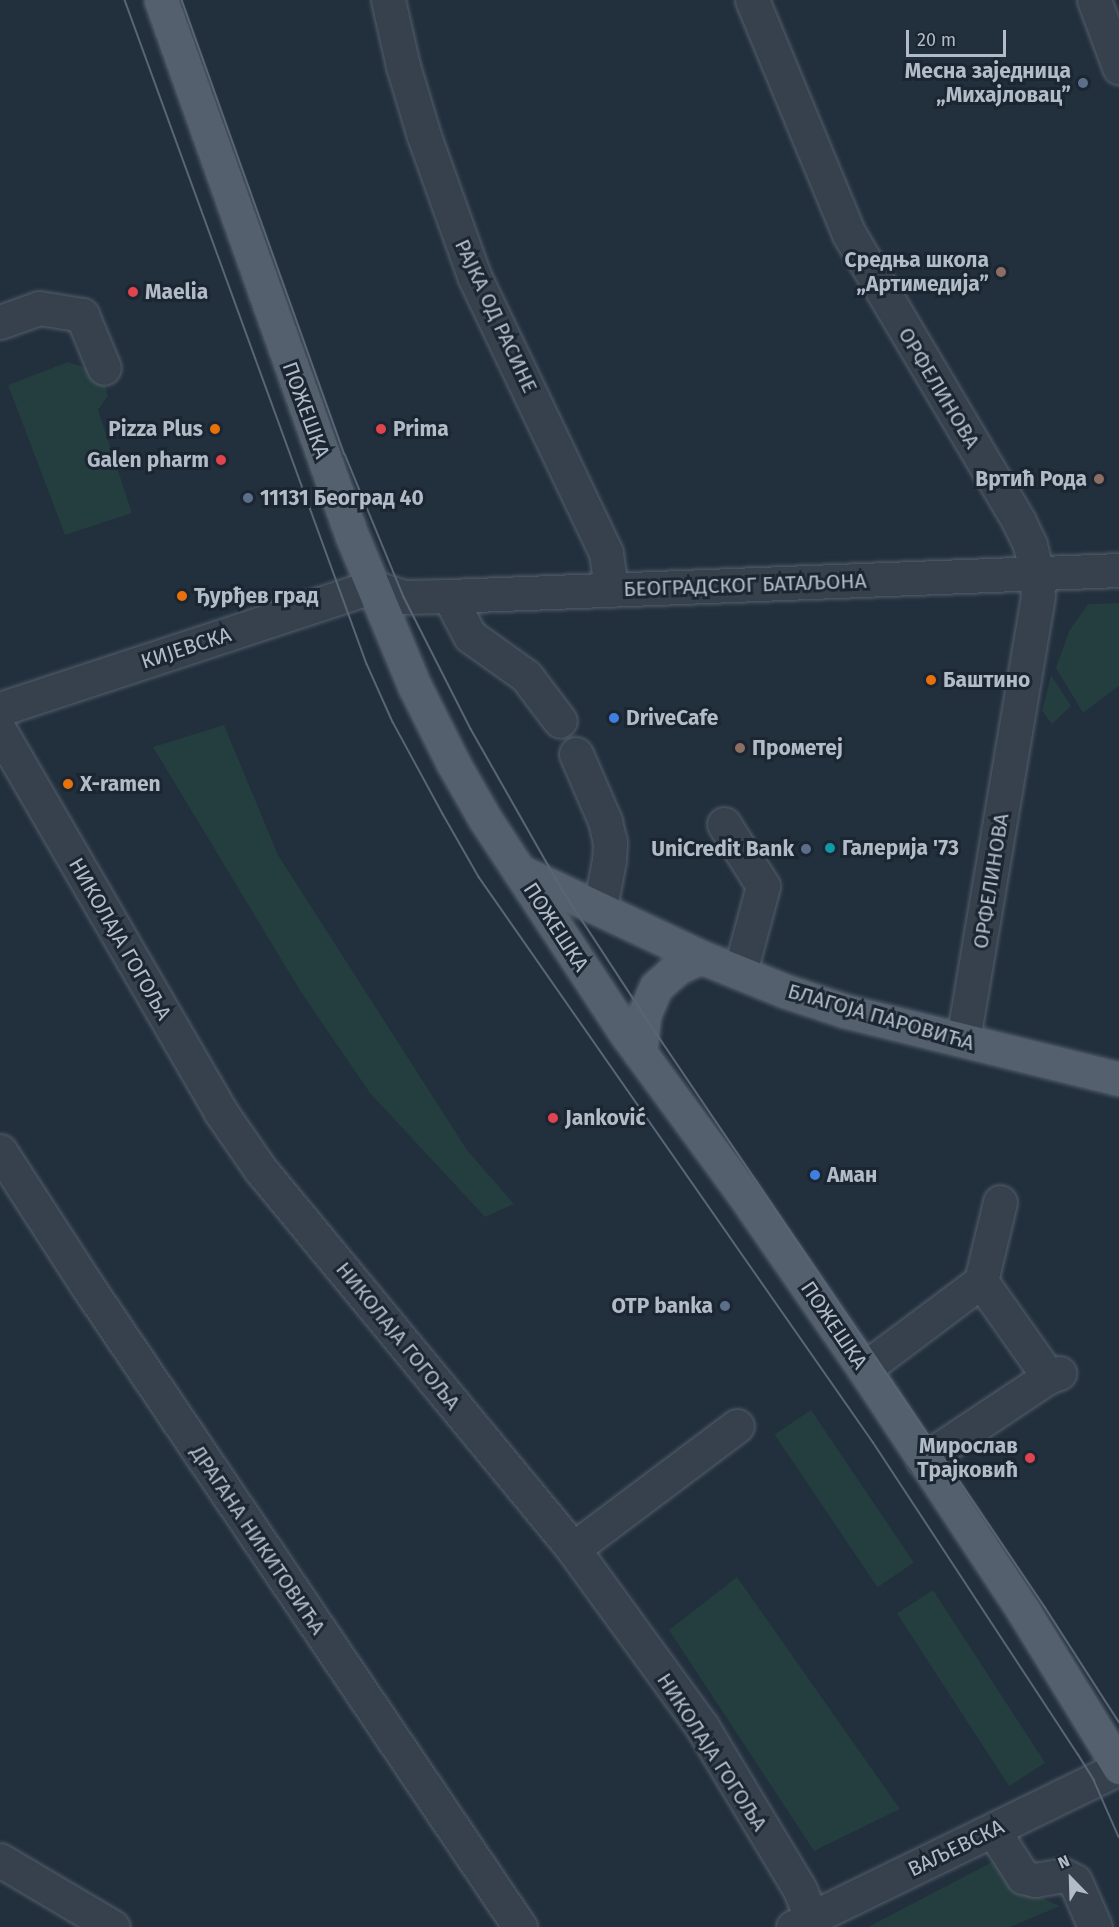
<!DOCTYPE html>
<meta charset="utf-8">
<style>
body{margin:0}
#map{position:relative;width:1119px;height:1927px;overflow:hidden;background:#222f3d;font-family:"Fira Sans",sans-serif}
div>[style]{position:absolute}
.green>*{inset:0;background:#243d3e;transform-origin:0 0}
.roads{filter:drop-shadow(0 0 2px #545f6b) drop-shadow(0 0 2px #545f6b)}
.minor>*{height:33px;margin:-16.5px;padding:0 16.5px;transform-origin:16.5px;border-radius:16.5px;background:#36414d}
.major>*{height:33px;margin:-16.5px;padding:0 16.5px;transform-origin:16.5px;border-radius:16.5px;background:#54606e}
.tram>*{height:1.5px;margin:-0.75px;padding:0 0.75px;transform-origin:0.75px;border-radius:0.75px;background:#586575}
.dots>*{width:16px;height:16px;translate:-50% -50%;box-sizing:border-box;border:3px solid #1b2632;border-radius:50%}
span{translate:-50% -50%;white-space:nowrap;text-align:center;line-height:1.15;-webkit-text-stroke:6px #1b2632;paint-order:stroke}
.poi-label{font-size:21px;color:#b2bcc9;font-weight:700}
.right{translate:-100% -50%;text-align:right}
.left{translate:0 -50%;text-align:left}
.street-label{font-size:21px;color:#b2bcc9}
.north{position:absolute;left:1041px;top:1849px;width:60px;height:60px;-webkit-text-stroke:4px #1b2632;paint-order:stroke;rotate:337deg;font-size:16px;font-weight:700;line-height:24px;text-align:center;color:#b2bcc9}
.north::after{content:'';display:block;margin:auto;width:21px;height:27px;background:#b2bcc9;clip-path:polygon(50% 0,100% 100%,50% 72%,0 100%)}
.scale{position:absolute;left:906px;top:30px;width:100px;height:27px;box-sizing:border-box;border:3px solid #b2bcc9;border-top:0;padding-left:8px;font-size:18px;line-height:21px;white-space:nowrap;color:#b2bcc9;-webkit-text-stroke:4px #1b2632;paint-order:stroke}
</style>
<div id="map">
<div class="green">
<div style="clip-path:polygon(68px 362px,102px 373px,108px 396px,98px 410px,132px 513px,65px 535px,8px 385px)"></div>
<div style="clip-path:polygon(1119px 603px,1119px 686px,1083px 713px,1056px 668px,1069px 631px,1088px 604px)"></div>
<div style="clip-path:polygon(1051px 675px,1071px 706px,1052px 724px,1042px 711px)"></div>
<div style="clip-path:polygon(224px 725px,278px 855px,467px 1150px,514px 1204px,485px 1217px,370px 1093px,301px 992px,153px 747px)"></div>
<div style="left:811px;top:1410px;width:184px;height:44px;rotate:56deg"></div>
<div style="clip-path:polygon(737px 1577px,900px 1809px,814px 1851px,669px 1630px)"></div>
<div style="left:933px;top:1590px;width:206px;height:43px;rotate:57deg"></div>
<div style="clip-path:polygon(996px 1860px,1018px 1887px,1060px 1906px,1010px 1927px,868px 1927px)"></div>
</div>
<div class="roads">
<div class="minor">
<div style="left:388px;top:0;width:68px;rotate:77.2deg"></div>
<div style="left:403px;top:66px;width:73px;rotate:73.3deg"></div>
<div style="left:424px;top:136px;width:149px;rotate:70.3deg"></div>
<div style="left:474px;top:276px;width:307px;rotate:64.5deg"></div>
<div style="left:606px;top:553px;width:37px;rotate:82deg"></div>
<div style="left:752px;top:0;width:253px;rotate:67.5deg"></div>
<div style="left:849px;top:234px;width:334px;rotate:59.4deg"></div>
<div style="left:1019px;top:522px;width:25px;rotate:64deg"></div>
<div style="left:1030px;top:545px;width:29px;rotate:76deg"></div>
<div style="left:1037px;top:573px;width:23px;rotate:88deg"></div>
<div style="left:1038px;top:596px;width:450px;rotate:99.6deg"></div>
<div style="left:1094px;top:0;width:72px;rotate:69.5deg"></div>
<div style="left:0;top:322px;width:41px;rotate:-19.7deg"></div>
<div style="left:39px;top:308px;width:44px;rotate:9.2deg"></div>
<div style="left:82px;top:315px;width:57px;rotate:67.5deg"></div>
<div style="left:449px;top:596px;width:45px;rotate:62.3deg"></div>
<div style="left:470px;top:636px;width:69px;rotate:35.5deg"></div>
<div style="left:526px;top:676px;width:56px;rotate:52.9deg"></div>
<div style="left:0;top:709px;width:391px;rotate:-18.2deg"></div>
<div style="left:372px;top:587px;width:34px;rotate:17deg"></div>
<div style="left:404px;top:597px;width:45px;rotate:-1.3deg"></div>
<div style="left:449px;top:596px;width:671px;rotate:-2.22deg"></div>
<div style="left:0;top:731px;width:439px;rotate:59.9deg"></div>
<div style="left:220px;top:1111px;width:70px;rotate:55.4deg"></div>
<div style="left:260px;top:1169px;width:492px;rotate:50.5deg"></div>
<div style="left:573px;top:1549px;width:218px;rotate:54deg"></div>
<div style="left:701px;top:1725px;width:192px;rotate:59deg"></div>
<div style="left:800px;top:1890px;width:40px;rotate:68deg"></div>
<div style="left:576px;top:754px;width:73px;rotate:66.6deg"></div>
<div style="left:605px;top:821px;width:22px;rotate:77deg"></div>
<div style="left:610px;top:842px;width:18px;rotate:93deg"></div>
<div style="left:609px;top:860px;width:49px;rotate:100.6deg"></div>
<div style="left:724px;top:824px;width:73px;rotate:57.8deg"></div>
<div style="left:763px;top:886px;width:89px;rotate:105deg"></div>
<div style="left:0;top:1151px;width:158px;rotate:57.1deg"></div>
<div style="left:86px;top:1284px;width:776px;rotate:55.98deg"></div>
<div style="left:1000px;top:1202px;width:81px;rotate:103.5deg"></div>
<div style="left:981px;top:1281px;width:104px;rotate:54.8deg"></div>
<div style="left:864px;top:1369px;width:146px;rotate:-36.9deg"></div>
<div style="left:923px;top:1460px;width:150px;rotate:-33.6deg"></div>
<div style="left:1048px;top:1377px;width:12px;rotate:-20deg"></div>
<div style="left:573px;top:1549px;width:205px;rotate:-36.9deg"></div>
<div style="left:993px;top:1830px;width:56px;rotate:57.4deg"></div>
<div style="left:1023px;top:1877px;width:12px;rotate:14deg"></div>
<div style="left:1035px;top:1880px;width:28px;rotate:-10deg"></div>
<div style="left:1063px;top:1875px;width:13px;rotate:27deg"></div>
<div style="left:1075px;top:1881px;width:50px;rotate:66.5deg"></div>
<div style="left:0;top:1860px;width:131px;rotate:30.7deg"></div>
<div style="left:793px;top:1927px;width:363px;rotate:-26deg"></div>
</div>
<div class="major">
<div style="left:161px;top:0;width:569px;rotate:70.39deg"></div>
<div style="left:352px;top:536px;width:164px;rotate:67.4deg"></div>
<div style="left:415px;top:687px;width:85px;rotate:63.4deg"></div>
<div style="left:453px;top:763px;width:64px;rotate:60.3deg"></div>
<div style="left:485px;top:819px;width:258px;rotate:56.7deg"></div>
<div style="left:627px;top:1035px;width:195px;rotate:53.8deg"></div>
<div style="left:742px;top:1192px;width:215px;rotate:55.4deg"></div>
<div style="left:864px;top:1369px;width:291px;rotate:56.6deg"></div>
<div style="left:1024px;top:1612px;width:182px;rotate:58.5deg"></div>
<div style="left:519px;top:871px;width:201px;rotate:25.3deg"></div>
<div style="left:701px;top:957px;width:91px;rotate:22deg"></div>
<div style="left:785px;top:991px;width:63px;rotate:18.4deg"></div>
<div style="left:845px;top:1011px;width:282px;rotate:13.9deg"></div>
<div style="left:640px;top:1053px;width:38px;rotate:-84deg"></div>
<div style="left:644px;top:1015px;width:30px;rotate:-67deg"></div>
<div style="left:656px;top:987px;width:28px;rotate:-42deg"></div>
<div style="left:677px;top:968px;width:26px;rotate:-25deg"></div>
</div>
</div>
<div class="tram">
<div style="left:125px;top:0;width:707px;rotate:69.98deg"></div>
<div style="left:367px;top:664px;width:64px;rotate:65.9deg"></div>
<div style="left:393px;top:722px;width:105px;rotate:61.5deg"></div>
<div style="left:443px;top:814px;width:73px;rotate:60.3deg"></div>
<div style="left:479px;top:877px;width:689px;rotate:55.11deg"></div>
<div style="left:873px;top:1442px;width:373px;rotate:56.7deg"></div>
<div style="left:1078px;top:1754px;width:31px;rotate:58deg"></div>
<div style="left:1094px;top:1780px;width:62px;rotate:66.3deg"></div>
<div style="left:182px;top:0;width:482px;rotate:70.3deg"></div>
<div style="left:345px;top:454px;width:155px;rotate:67.6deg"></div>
<div style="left:404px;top:597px;width:148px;rotate:63.1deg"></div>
<div style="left:471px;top:729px;width:186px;rotate:60.4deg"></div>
<div style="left:563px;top:891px;width:148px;rotate:56.8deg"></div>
<div style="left:644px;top:1015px;width:715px;rotate:55.89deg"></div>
<div style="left:1045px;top:1607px;width:137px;rotate:57.2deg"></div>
</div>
<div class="dots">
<div style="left:1083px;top:83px;background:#5c6f8a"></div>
<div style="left:1001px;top:272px;background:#8d6e63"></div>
<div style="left:133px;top:292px;background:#e0444e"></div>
<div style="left:215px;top:429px;background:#e8710a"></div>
<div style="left:381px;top:429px;background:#e0444e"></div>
<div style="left:221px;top:460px;background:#e0444e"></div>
<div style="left:1099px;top:479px;background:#8d6e63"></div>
<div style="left:248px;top:498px;background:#5c6f8a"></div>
<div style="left:182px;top:596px;background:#e8710a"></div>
<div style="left:931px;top:680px;background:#e8710a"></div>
<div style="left:614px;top:718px;background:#3f7fe0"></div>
<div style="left:740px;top:748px;background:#8d6e63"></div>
<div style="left:68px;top:784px;background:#e8710a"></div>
<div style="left:830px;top:848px;background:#0f9aa8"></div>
<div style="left:806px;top:849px;background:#5c6f8a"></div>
<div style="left:553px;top:1118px;background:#e0444e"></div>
<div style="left:815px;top:1175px;background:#3f7fe0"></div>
<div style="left:725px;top:1306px;background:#5c6f8a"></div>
<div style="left:1030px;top:1458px;background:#e0444e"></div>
</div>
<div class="poi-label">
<span class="right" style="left:1071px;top:83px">Месна заједница<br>„Михајловац”</span>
<span class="right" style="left:989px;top:272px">Средња школа<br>„Артимедија”</span>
<span class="left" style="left:145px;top:292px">Maelia</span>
<span class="right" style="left:203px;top:429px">Pizza Plus</span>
<span class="left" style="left:393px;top:429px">Prima</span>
<span class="right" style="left:209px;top:460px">Galen pharm</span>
<span class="right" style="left:1087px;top:479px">Вртић Рода</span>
<span class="left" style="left:260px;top:498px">11131 Београд 40</span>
<span class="left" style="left:194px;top:596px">Ђурђев град</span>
<span class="left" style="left:943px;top:680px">Баштино</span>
<span class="left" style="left:626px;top:718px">DriveCafe</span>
<span class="left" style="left:752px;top:748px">Прометеј</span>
<span class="left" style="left:80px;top:784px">X-ramen</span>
<span class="left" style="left:842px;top:848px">Галерија '73</span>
<span class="right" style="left:794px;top:849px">UniCredit Bank</span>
<span class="left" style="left:565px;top:1118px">Janković</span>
<span class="left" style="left:827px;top:1175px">Аман</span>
<span class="right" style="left:713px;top:1306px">OTP banka</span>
<span class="right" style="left:1018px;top:1458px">Мирослав<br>Трајковић</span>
</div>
<div class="street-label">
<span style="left:496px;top:316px;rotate:65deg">РАЈКА ОД РАСИНЕ</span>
<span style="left:939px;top:388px;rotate:59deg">ОРФЕЛИНОВА</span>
<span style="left:306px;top:410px;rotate:70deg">ПОЖЕШКА</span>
<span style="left:745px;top:585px;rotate:-2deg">БЕОГРАДСКОГ БАТАЉОНА</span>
<span style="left:186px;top:648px;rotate:-18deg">КИЈЕВСКА</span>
<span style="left:991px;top:881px;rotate:-81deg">ОРФЕЛИНОВА</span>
<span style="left:556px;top:927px;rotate:57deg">ПОЖЕШКА</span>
<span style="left:120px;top:939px;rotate:60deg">НИКОЛАЈА ГОГОЉА</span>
<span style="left:881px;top:1017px;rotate:16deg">БЛАГОЈА ПАРОВИЋА</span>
<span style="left:834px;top:1325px;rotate:56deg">ПОЖЕШКА</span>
<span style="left:398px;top:1336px;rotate:51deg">НИКОЛАЈА ГОГОЉА</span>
<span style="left:258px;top:1540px;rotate:56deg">ДРАГАНА НИКИТОВИЋА</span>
<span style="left:712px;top:1752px;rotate:57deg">НИКОЛАЈА ГОГОЉА</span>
<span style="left:956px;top:1848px;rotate:-26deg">ВАЉЕВСКА</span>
</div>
<div class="north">N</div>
<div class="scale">20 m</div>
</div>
